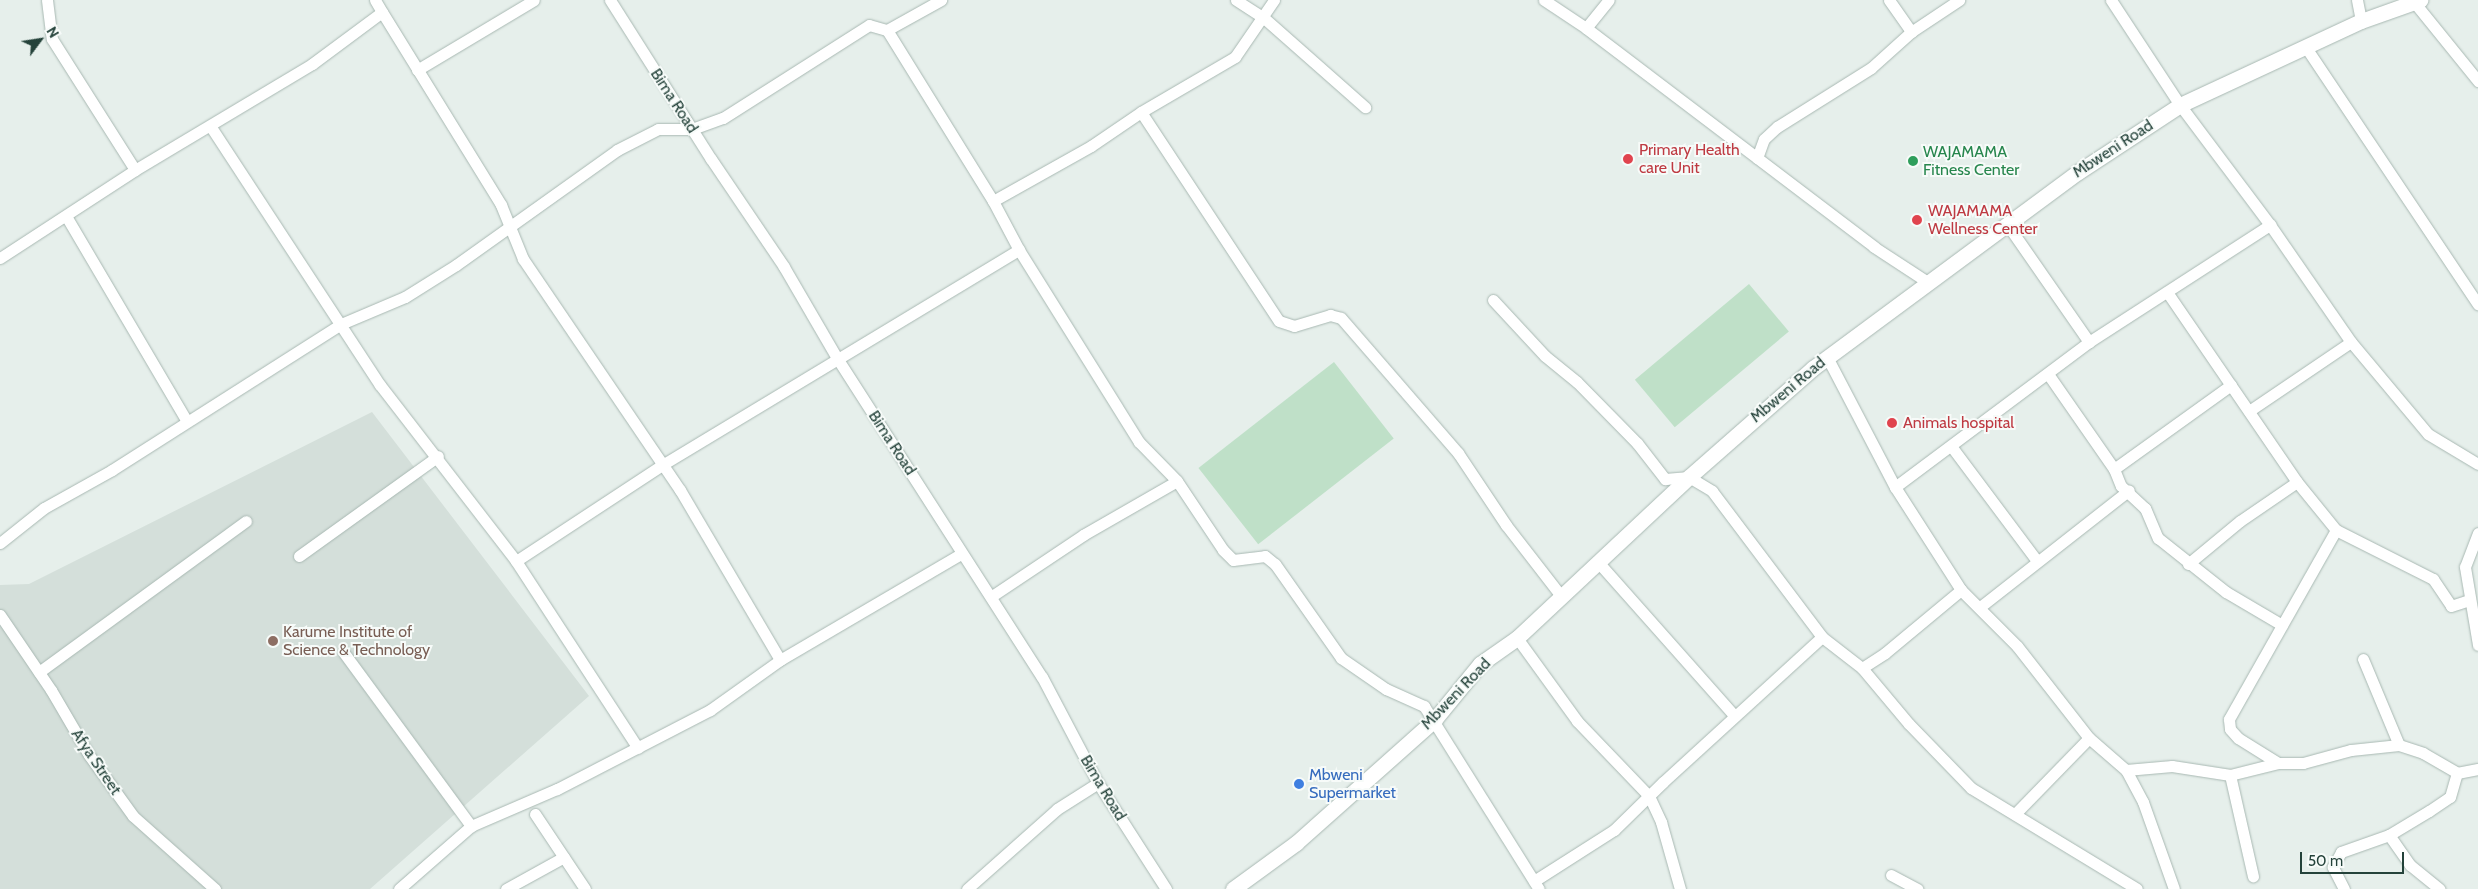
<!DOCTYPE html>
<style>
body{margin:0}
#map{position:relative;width:2478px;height:889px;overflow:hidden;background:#e6efeb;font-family:Cabin,sans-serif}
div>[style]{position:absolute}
.built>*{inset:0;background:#d4dfda}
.green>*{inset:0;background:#bfe0c8;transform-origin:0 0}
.roads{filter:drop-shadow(0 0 1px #a8b8b2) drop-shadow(0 0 1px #a8b8b2)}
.street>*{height:11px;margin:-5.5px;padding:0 5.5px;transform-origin:5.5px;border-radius:5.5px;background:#fff}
.secondary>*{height:15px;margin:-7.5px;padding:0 7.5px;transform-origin:7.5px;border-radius:7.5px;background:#fff}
.dots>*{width:14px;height:14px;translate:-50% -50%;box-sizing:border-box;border:2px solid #f7fbf9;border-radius:50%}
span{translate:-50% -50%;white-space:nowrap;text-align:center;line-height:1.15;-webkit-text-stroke:4px #f7fbf9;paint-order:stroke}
.street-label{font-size:16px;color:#24423a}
.health-label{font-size:16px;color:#be3a42}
.left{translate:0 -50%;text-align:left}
.leisure-label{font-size:16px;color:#27864d}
.education-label{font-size:16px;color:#785e54}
.shop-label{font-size:16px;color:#366cbe}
.north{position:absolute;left:15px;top:15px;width:50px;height:50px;-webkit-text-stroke:4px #f7fbf9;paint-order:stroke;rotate:59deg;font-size:14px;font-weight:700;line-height:20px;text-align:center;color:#24423a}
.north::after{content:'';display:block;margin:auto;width:18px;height:22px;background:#24423a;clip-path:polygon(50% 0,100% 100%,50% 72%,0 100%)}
.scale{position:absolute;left:2300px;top:852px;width:104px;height:22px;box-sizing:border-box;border:2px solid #24423a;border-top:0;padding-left:6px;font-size:15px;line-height:18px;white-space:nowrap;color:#24423a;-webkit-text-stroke:4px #f7fbf9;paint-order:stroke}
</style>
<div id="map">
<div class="built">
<div style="clip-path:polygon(372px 412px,589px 696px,370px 889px,0 889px,0 585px,29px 584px)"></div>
</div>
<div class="green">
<div style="left:1749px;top:284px;width:62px;height:149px;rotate:50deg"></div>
<div style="left:1334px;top:362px;width:97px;height:172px;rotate:52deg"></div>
</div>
<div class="roads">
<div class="street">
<div style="left:47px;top:0;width:39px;rotate:83deg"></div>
<div style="left:52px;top:39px;width:155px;rotate:57.6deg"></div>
<div style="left:375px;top:0;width:14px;rotate:60deg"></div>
<div style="left:610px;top:0;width:188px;rotate:57.6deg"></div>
<div style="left:711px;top:159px;width:130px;rotate:55.9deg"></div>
<div style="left:784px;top:267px;width:105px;rotate:59.8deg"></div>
<div style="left:837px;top:358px;width:379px;rotate:57.3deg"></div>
<div style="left:1042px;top:677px;width:120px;rotate:62.2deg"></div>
<div style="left:1098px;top:783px;width:126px;rotate:57.3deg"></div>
<div style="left:1236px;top:0;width:33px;rotate:33deg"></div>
<div style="left:1264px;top:18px;width:135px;rotate:41.4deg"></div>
<div style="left:1274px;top:0;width:69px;rotate:124.4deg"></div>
<div style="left:1235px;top:57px;width:109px;rotate:149.7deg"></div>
<div style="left:1141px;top:112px;width:250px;rotate:56.6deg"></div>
<div style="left:1279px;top:321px;width:16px;rotate:18deg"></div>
<div style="left:1294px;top:326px;width:38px;rotate:-17deg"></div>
<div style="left:1330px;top:315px;width:11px;rotate:15deg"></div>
<div style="left:1341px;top:318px;width:179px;rotate:49.1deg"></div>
<div style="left:1458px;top:453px;width:87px;rotate:56.3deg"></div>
<div style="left:1506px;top:525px;width:90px;rotate:52.2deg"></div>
<div style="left:1544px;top:0;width:50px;rotate:33.7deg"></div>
<div style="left:1586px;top:28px;width:362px;rotate:37.2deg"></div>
<div style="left:1874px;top:247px;width:66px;rotate:33.2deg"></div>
<div style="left:1889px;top:0;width:39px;rotate:55deg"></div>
<div style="left:2111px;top:0;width:126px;rotate:56.7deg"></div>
<div style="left:2180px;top:105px;width:150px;rotate:53.1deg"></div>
<div style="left:2270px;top:225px;width:142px;rotate:55.3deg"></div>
<div style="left:2351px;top:342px;width:120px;rotate:50.1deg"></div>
<div style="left:2428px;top:434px;width:58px;rotate:31deg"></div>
<div style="left:2357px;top:0;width:21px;rotate:79deg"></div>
<div style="left:2414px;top:2px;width:102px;rotate:51deg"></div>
<div style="left:1586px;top:28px;width:36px;rotate:-51deg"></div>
<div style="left:887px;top:30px;width:201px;rotate:58.2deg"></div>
<div style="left:993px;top:201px;width:55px;rotate:62deg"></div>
<div style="left:1019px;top:250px;width:226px;rotate:58deg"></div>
<div style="left:1139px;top:442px;width:54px;rotate:45.7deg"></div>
<div style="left:1177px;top:481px;width:83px;rotate:56.3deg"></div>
<div style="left:1223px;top:550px;width:14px;rotate:45deg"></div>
<div style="left:1233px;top:560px;width:32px;rotate:-7deg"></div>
<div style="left:1265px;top:556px;width:13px;rotate:39deg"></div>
<div style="left:1275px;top:564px;width:115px;rotate:54.9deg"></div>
<div style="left:1341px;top:658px;width:55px;rotate:34.6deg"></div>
<div style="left:1386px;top:689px;width:42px;rotate:24.1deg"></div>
<div style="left:1424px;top:706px;width:216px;rotate:57.9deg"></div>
<div style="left:2305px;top:46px;width:311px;rotate:56.2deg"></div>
<div style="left:417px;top:70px;width:136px;rotate:-30.9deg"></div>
<div style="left:211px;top:127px;width:308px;rotate:56.8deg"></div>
<div style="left:380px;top:385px;width:222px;rotate:52.3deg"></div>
<div style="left:516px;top:561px;width:223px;rotate:56.9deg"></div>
<div style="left:1757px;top:158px;width:20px;rotate:-70deg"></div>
<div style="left:1764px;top:139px;width:18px;rotate:-43deg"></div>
<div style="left:1777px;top:127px;width:111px;rotate:-32.1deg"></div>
<div style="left:1871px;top:68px;width:54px;rotate:-42deg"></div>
<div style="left:1911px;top:32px;width:58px;rotate:-33.7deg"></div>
<div style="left:993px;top:201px;width:112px;rotate:-29.3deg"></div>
<div style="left:1091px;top:146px;width:60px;rotate:-34.2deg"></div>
<div style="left:66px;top:216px;width:237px;rotate:59.5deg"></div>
<div style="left:2007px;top:224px;width:144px;rotate:55.2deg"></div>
<div style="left:0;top:258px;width:161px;rotate:-33.1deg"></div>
<div style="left:135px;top:170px;width:206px;rotate:-30.9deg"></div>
<div style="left:312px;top:64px;width:87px;rotate:-36.6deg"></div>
<div style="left:382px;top:12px;width:227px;rotate:58.3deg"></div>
<div style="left:501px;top:205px;width:58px;rotate:67.8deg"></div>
<div style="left:523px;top:259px;width:279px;rotate:55.8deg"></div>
<div style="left:680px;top:490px;width:197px;rotate:59.5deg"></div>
<div style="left:2167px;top:292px;width:230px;rotate:55.6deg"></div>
<div style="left:2297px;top:482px;width:62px;rotate:50.9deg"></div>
<div style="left:2336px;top:530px;width:109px;rotate:26.8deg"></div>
<div style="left:2433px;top:579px;width:32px;rotate:56deg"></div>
<div style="left:2451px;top:606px;width:20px;rotate:-18deg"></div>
<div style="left:1493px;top:300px;width:76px;rotate:47.1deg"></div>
<div style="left:1545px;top:356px;width:41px;rotate:39.1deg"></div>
<div style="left:1577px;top:382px;width:86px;rotate:45.5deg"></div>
<div style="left:1637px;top:443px;width:46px;rotate:52.1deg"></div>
<div style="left:1665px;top:479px;width:24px;rotate:-5deg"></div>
<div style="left:1689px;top:477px;width:27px;rotate:31deg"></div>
<div style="left:1712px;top:491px;width:183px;rotate:53deg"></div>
<div style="left:1822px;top:637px;width:51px;rotate:37.8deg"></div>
<div style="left:1862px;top:668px;width:73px;rotate:50deg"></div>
<div style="left:1909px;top:724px;width:89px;rotate:45.9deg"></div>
<div style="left:1971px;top:788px;width:194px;rotate:31.3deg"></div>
<div style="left:1827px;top:357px;width:147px;rotate:62.4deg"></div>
<div style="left:1895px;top:487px;width:122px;rotate:57.3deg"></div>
<div style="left:1961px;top:590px;width:79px;rotate:45deg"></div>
<div style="left:2017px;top:646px;width:117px;rotate:52deg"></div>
<div style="left:2089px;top:738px;width:49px;rotate:40.9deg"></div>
<div style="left:2126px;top:770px;width:46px;rotate:-5deg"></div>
<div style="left:2172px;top:766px;width:59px;rotate:8.8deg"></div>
<div style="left:2230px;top:775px;width:49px;rotate:-14deg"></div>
<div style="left:2278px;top:763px;width:25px"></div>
<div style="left:2303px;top:763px;width:50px;rotate:-15.2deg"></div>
<div style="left:2351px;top:750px;width:48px;rotate:-5.9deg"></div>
<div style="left:2399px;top:745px;width:25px;rotate:18deg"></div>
<div style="left:2423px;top:753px;width:39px;rotate:30deg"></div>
<div style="left:2457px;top:773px;width:21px;rotate:-11deg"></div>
<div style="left:2048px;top:374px;width:116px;rotate:55.2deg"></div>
<div style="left:2114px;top:469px;width:18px;rotate:68deg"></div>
<div style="left:2121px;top:486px;width:33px;rotate:43deg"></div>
<div style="left:2145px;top:508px;width:33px;rotate:67deg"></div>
<div style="left:2158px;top:538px;width:87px;rotate:38.5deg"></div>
<div style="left:2226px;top:592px;width:65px;rotate:30.5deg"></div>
<div style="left:2249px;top:411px;width:123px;rotate:-34.1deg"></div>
<div style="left:1951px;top:446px;width:144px;rotate:53.2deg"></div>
<div style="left:2114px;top:469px;width:144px;rotate:-35.7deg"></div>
<div style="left:1895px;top:487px;width:242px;rotate:-36.8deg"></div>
<div style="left:2089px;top:342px;width:216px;rotate:-32.9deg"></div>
<div style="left:2478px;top:533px;width:36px;rotate:111deg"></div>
<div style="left:2465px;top:567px;width:79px;rotate:80.5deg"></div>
<div style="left:0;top:543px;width:56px;rotate:-38.5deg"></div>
<div style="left:44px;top:508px;width:78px;rotate:-29.2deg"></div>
<div style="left:112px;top:470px;width:272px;rotate:-32.5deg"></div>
<div style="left:341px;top:324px;width:69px;rotate:-22.9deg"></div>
<div style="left:405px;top:297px;width:60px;rotate:-32.1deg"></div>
<div style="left:456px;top:265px;width:198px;rotate:-35.5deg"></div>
<div style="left:617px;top:150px;width:46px;rotate:-27.1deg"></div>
<div style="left:658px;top:129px;width:34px"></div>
<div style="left:692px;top:129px;width:33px;rotate:-20deg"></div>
<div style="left:723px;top:118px;width:173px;rotate:-32.5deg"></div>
<div style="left:869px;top:25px;width:19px;rotate:16deg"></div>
<div style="left:887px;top:30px;width:62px;rotate:-29.1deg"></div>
<div style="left:299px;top:556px;width:171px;rotate:-35.7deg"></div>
<div style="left:516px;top:561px;width:175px;rotate:-33.3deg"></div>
<div style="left:662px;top:465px;width:417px;rotate:-31.1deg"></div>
<div style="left:1598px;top:562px;width:205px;rotate:48.4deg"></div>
<div style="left:2188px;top:564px;width:67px;rotate:-39.6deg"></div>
<div style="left:2240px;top:521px;width:69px;rotate:-34.4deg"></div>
<div style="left:992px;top:596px;width:110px;rotate:-33.8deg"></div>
<div style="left:1083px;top:535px;width:108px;rotate:-29.9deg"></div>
<div style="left:1980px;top:607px;width:189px;rotate:-38.1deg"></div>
<div style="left:0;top:615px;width:91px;rotate:55.8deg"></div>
<div style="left:51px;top:690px;width:75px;rotate:59.7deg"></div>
<div style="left:89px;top:755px;width:75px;rotate:54.2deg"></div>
<div style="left:133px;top:816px;width:110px;rotate:41.7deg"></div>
<div style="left:1517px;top:638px;width:102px;rotate:54.1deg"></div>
<div style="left:1577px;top:721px;width:104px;rotate:46.2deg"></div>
<div style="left:1649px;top:796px;width:29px;rotate:65deg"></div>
<div style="left:1661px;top:822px;width:70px;rotate:74.2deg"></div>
<div style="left:344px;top:653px;width:215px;rotate:53.7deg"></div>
<div style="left:2363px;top:659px;width:93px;rotate:67.3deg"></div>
<div style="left:1862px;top:668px;width:27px;rotate:-33deg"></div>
<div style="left:1885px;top:653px;width:99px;rotate:-39.7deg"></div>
<div style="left:39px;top:672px;width:256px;rotate:-36.1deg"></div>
<div style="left:2278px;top:763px;width:47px;rotate:-148deg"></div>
<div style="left:2238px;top:738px;width:12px;rotate:-132deg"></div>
<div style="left:2230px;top:729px;width:10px;rotate:-96deg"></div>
<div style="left:2229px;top:719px;width:217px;rotate:-60.5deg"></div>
<div style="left:2126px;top:770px;width:36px;rotate:62deg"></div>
<div style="left:2143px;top:802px;width:92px;rotate:70.4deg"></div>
<div style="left:2230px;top:775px;width:104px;rotate:77.2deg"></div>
<div style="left:535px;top:814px;width:90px;rotate:56.3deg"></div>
<div style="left:2015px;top:814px;width:106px;rotate:-45.8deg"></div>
<div style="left:2389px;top:835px;width:37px;rotate:55deg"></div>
<div style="left:2410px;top:865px;width:38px;rotate:39deg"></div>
<div style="left:1891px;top:875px;width:30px;rotate:28deg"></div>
<div style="left:1534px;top:881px;width:95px;rotate:-32.5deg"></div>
<div style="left:1614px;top:830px;width:69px;rotate:-44.4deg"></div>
<div style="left:1663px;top:782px;width:215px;rotate:-42.4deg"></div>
<div style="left:399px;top:889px;width:96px;rotate:-41.2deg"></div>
<div style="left:471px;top:826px;width:94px;rotate:-23.3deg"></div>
<div style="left:557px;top:789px;width:172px;rotate:-27.3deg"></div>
<div style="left:710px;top:710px;width:86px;rotate:-35.5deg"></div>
<div style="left:780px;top:660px;width:210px;rotate:-30.4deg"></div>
<div style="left:506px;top:889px;width:66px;rotate:-28.9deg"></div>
<div style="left:967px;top:889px;width:120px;rotate:-41.6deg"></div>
<div style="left:1057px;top:809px;width:49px;rotate:-32.4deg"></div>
<div style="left:2344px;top:889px;width:25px;rotate:-117deg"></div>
<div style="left:2333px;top:867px;width:17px;rotate:-62deg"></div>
<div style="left:2341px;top:852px;width:51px;rotate:-19.5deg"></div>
<div style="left:2389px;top:835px;width:47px;rotate:-31deg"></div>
<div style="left:2429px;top:811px;width:25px;rotate:-34deg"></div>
<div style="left:2450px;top:797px;width:25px;rotate:-74deg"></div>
</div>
<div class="secondary">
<div style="left:1233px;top:889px;width:78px;rotate:-36.1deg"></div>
<div style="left:1296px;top:843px;width:186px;rotate:-41.7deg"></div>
<div style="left:1435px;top:719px;width:71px;rotate:-50.7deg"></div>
<div style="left:1480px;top:664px;width:45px;rotate:-35.1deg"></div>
<div style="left:1517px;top:638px;width:236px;rotate:-43.1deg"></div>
<div style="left:1689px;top:477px;width:165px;rotate:-41.3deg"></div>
<div style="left:1813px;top:368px;width:330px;rotate:-36.5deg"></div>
<div style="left:2078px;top:172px;width:122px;rotate:-33.3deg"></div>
<div style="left:2180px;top:105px;width:200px;rotate:-24.9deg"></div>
<div style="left:2361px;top:21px;width:63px;rotate:-19.6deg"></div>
</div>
</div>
<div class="dots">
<div style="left:1628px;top:159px;background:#e0444e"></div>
<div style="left:1913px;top:161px;background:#2e9e5b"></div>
<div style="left:1917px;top:220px;background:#e0444e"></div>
<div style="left:1892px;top:423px;background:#e0444e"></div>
<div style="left:273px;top:641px;background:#8d6e63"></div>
<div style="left:1299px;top:784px;background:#3f7fe0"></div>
</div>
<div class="street-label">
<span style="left:674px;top:101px;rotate:57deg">Bima Road</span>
<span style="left:2113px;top:149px;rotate:-33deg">Mbweni Road</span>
<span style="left:1788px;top:390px;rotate:-40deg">Mbweni Road</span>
<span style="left:892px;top:443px;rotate:57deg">Bima Road</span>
<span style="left:1456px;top:694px;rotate:-46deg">Mbweni Road</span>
<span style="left:96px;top:762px;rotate:56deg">Afya Street</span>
<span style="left:1103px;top:788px;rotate:59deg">Bima Road</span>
</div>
<div class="health-label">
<span class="left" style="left:1639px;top:159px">Primary Health<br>care Unit</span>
<span class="left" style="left:1928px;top:220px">WAJAMAMA<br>Wellness Center</span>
<span class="left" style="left:1903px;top:423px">Animals hospital</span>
</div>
<div class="leisure-label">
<span class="left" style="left:1923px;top:161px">WAJAMAMA<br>Fitness Center</span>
</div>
<div class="education-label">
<span class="left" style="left:283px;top:641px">Karume Institute of<br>Science &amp; Technology</span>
</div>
<div class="shop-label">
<span class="left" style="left:1309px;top:784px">Mbweni<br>Supermarket</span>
</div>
<div class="north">N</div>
<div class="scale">50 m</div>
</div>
